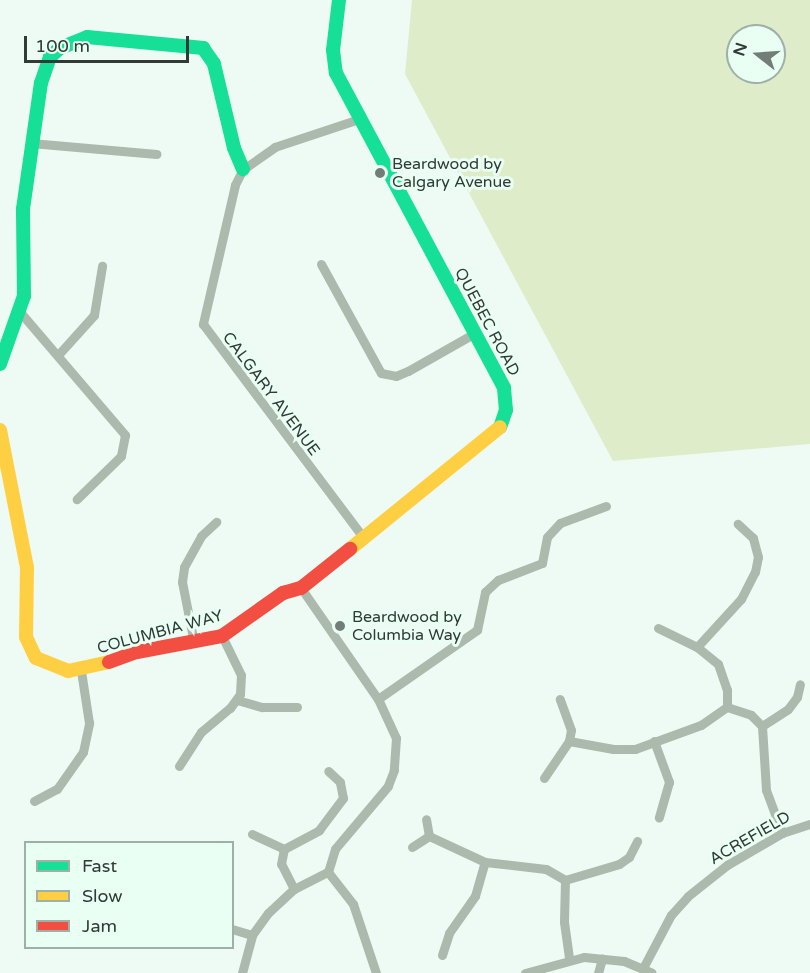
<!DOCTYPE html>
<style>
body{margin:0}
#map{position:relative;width:810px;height:973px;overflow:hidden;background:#eefaf4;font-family:"Varela Round",sans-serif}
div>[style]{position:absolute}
.green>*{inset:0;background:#dfecca}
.street>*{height:9px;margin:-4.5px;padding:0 4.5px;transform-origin:4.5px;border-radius:4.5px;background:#acb9ad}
.fast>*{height:14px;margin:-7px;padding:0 7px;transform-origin:7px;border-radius:7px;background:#16e098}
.slow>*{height:14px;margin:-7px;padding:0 7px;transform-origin:7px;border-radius:7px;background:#ffcf43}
.jam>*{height:14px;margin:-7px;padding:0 7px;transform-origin:7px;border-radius:7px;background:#f24e42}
.dots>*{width:16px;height:16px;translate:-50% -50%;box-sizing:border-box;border:3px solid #e9fff4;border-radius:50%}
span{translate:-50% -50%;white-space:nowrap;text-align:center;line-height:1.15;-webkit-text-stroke:6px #e9fff4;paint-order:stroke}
.poi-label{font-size:16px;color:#313a36}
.left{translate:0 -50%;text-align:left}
.street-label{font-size:16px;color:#313a36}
.legend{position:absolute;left:24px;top:841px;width:210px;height:108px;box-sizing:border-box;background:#e9fff4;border:2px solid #9fb0a8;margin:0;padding:8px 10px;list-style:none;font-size:18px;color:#313a36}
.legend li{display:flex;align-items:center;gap:12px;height:30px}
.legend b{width:30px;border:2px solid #9fb0a8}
.north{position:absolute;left:726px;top:24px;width:60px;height:60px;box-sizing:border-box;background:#e9fff4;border:2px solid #9fb0a8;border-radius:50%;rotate:287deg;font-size:16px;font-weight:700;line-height:24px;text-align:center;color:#313a36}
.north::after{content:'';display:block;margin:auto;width:21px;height:27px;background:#737d78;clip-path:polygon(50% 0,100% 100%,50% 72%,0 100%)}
.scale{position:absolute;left:24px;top:36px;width:165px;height:27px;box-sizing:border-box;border:3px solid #313a36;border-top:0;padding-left:8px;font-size:18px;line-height:21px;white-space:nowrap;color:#313a36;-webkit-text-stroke:4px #e9fff4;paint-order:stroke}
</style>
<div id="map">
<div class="green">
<div style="clip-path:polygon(evenodd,412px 0,810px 0,810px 444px,613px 461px,405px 74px,412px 0,738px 36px,774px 36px,774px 72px,738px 72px,738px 36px)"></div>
</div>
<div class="street">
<div style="left:359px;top:119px;width:89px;rotate:161.6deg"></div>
<div style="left:275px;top:147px;width:39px;rotate:145deg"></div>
<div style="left:243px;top:169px;width:18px;rotate:117deg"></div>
<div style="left:235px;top:185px;width:143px;rotate:103deg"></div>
<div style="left:203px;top:324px;width:266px;rotate:53.1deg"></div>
<div style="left:31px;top:143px;width:126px;rotate:5deg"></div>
<div style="left:321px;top:264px;width:124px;rotate:61.2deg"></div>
<div style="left:381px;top:373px;width:15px;rotate:11deg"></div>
<div style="left:396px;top:376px;width:13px;rotate:-23deg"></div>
<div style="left:408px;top:371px;width:77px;rotate:-29.6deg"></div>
<div style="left:20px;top:312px;width:162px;rotate:49.5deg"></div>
<div style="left:125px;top:435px;width:21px;rotate:101deg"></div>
<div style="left:121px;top:456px;width:62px;rotate:135.7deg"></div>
<div style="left:58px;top:355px;width:54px;rotate:-48deg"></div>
<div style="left:94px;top:315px;width:50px;rotate:-80.7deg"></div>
<div style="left:301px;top:588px;width:135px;rotate:55.3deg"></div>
<div style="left:378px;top:699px;width:43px;rotate:65.2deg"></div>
<div style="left:396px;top:738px;width:32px;rotate:94deg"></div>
<div style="left:394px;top:770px;width:17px;rotate:111deg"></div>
<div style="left:388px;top:786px;width:82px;rotate:130.1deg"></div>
<div style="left:335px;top:849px;width:24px;rotate:107deg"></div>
<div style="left:328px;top:872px;width:41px;rotate:52deg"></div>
<div style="left:353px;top:904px;width:73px;rotate:71.6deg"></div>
<div style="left:658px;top:628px;width:43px;rotate:26deg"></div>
<div style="left:697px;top:647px;width:27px;rotate:39deg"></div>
<div style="left:718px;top:664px;width:28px;rotate:71deg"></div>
<div style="left:727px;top:690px;width:17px;rotate:90deg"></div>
<div style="left:194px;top:643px;width:62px;rotate:-101.1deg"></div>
<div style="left:182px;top:582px;width:15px;rotate:-82deg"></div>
<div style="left:184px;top:567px;width:35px;rotate:-61deg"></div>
<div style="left:201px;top:536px;width:21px;rotate:-43deg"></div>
<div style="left:697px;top:647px;width:65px;rotate:-47.5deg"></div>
<div style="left:741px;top:599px;width:30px;rotate:-63deg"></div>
<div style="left:755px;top:572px;width:15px;rotate:-79deg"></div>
<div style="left:758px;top:557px;width:20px;rotate:-105deg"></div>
<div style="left:753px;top:538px;width:21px;rotate:-137deg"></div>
<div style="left:378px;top:699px;width:121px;rotate:-34.9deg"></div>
<div style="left:477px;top:630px;width:39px;rotate:-78deg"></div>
<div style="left:485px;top:592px;width:18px;rotate:-43deg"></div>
<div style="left:498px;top:580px;width:47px;rotate:-21.1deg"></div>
<div style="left:542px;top:563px;width:26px;rotate:-79deg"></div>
<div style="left:547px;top:537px;width:19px;rotate:-47deg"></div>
<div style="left:560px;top:523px;width:49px;rotate:-20.3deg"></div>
<div style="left:237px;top:700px;width:26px;rotate:16deg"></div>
<div style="left:262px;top:707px;width:35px"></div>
<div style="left:762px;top:726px;width:31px;rotate:-33deg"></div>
<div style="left:788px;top:709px;width:15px;rotate:-53deg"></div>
<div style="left:797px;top:697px;width:13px;rotate:-77deg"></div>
<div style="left:569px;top:741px;width:45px;rotate:10.3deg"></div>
<div style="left:613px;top:749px;width:22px"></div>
<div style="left:635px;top:749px;width:70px;rotate:-20deg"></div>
<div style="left:701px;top:725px;width:32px;rotate:-35deg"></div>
<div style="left:727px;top:707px;width:25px;rotate:18deg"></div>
<div style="left:751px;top:715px;width:16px;rotate:45deg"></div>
<div style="left:762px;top:726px;width:64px;rotate:86.4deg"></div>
<div style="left:766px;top:790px;width:46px;rotate:69.6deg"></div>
<div style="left:654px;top:741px;width:44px;rotate:69.9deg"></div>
<div style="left:669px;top:782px;width:37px;rotate:106deg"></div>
<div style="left:179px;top:766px;width:40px;rotate:-57.1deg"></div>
<div style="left:201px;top:732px;width:38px;rotate:-40deg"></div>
<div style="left:230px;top:708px;width:17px;rotate:-54deg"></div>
<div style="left:240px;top:694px;width:19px;rotate:-87deg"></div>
<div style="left:241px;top:675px;width:43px;rotate:-116deg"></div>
<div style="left:544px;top:778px;width:45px;rotate:-56deg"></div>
<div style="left:569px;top:741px;width:11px;rotate:-80deg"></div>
<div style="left:571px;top:730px;width:33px;rotate:-110deg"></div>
<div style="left:34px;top:801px;width:26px;rotate:-28deg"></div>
<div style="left:57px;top:789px;width:45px;rotate:-54.9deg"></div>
<div style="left:83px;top:752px;width:30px;rotate:-78deg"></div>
<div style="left:89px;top:723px;width:53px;rotate:-98.7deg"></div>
<div style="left:252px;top:834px;width:35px;rotate:25deg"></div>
<div style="left:429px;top:836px;width:62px;rotate:24.9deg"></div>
<div style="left:412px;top:847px;width:20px;rotate:-33deg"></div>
<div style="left:429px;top:836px;width:17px;rotate:-100deg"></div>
<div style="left:565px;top:880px;width:56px;rotate:-16.5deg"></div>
<div style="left:619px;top:864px;width:12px;rotate:-35deg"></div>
<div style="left:629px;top:857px;width:18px;rotate:-63deg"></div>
<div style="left:294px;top:889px;width:28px;rotate:-117deg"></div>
<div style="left:281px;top:864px;width:15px;rotate:-79deg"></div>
<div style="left:284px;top:849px;width:40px;rotate:-28deg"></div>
<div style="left:319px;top:830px;width:40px;rotate:-53deg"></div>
<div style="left:343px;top:798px;width:16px;rotate:-101deg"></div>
<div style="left:340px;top:782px;width:16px;rotate:-137deg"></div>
<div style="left:232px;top:929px;width:21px;rotate:17deg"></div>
<div style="left:442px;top:955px;width:23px;rotate:-72deg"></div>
<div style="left:449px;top:933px;width:45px;rotate:-54.9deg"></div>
<div style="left:475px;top:896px;width:35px;rotate:-74deg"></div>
<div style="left:485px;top:862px;width:61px;rotate:6.5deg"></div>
<div style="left:546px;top:869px;width:22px;rotate:30deg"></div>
<div style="left:565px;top:880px;width:42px;rotate:91.4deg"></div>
<div style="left:564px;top:922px;width:37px;rotate:82deg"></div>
<div style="left:643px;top:968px;width:60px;rotate:-62.2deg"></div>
<div style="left:671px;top:915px;width:25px;rotate:-48deg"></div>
<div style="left:688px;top:896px;width:50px;rotate:-38.5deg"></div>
<div style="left:727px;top:865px;width:64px;rotate:-30.2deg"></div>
<div style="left:782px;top:833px;width:29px;rotate:-18deg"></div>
<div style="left:242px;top:973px;width:39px;rotate:-75deg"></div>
<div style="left:252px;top:935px;width:27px;rotate:-54deg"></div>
<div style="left:268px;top:913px;width:35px;rotate:-43deg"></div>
<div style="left:294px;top:889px;width:38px;rotate:-27deg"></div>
<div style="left:525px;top:973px;width:61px;rotate:-15.2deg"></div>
<div style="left:584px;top:957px;width:40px;rotate:5.7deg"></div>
<div style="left:624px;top:961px;width:30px;rotate:23deg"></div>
<div style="left:598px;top:973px;width:15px;rotate:-74deg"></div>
</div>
<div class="fast">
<div style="left:339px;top:0;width:50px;rotate:96.8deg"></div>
<div style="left:333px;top:50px;width:23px;rotate:83deg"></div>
<div style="left:336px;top:73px;width:357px;rotate:61.9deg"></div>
<div style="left:504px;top:388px;width:22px;rotate:85deg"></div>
<div style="left:506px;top:410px;width:18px;rotate:109deg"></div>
<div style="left:0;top:364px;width:72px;rotate:-70.6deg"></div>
<div style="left:24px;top:296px;width:87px;rotate:-90.7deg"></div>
<div style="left:23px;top:209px;width:127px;rotate:-81.9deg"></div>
<div style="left:41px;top:83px;width:28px;rotate:-71deg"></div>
<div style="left:50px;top:57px;width:13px;rotate:-42deg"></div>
<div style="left:60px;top:48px;width:29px;rotate:-22deg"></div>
<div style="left:87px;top:37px;width:117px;rotate:5.4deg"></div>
<div style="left:203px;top:48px;width:19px;rotate:55deg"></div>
<div style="left:214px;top:64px;width:86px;rotate:76.6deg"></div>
<div style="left:234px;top:148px;width:23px;rotate:67deg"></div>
</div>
<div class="slow">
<div style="left:0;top:430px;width:140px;rotate:78.9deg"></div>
<div style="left:27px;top:567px;width:70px;rotate:90.8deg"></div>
<div style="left:26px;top:637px;width:23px;rotate:65deg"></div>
<div style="left:36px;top:658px;width:35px;rotate:22deg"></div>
<div style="left:68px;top:671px;width:42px;rotate:-12.4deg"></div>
<div style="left:350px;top:549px;width:193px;rotate:-39.1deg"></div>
</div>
<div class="jam">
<div style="left:109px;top:662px;width:30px;rotate:-20deg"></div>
<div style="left:137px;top:652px;width:86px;rotate:-10.7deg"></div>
<div style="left:222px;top:636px;width:75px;rotate:-35.2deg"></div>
<div style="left:283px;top:593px;width:19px;rotate:-16deg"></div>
<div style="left:301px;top:588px;width:63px;rotate:-38.5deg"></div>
</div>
<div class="dots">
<div style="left:380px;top:173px;background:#737d78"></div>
<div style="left:340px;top:626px;background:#737d78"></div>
</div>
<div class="poi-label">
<span class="left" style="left:392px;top:173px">Beardwood by<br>Calgary Avenue</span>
<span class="left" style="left:352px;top:626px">Beardwood by<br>Columbia Way</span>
</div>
<div class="street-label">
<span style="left:487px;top:322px;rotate:62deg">QUEBEC ROAD</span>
<span style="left:271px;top:394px;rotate:53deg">CALGARY AVENUE</span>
<span style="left:160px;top:632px;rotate:-15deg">COLUMBIA WAY</span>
<span style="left:750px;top:838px;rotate:-30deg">ACREFIELD</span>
</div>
<ul class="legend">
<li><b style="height:8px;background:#16e098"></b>Fast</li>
<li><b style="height:8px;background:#ffcf43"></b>Slow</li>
<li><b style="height:8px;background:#f24e42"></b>Jam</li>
</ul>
<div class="north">N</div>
<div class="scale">100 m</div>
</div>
